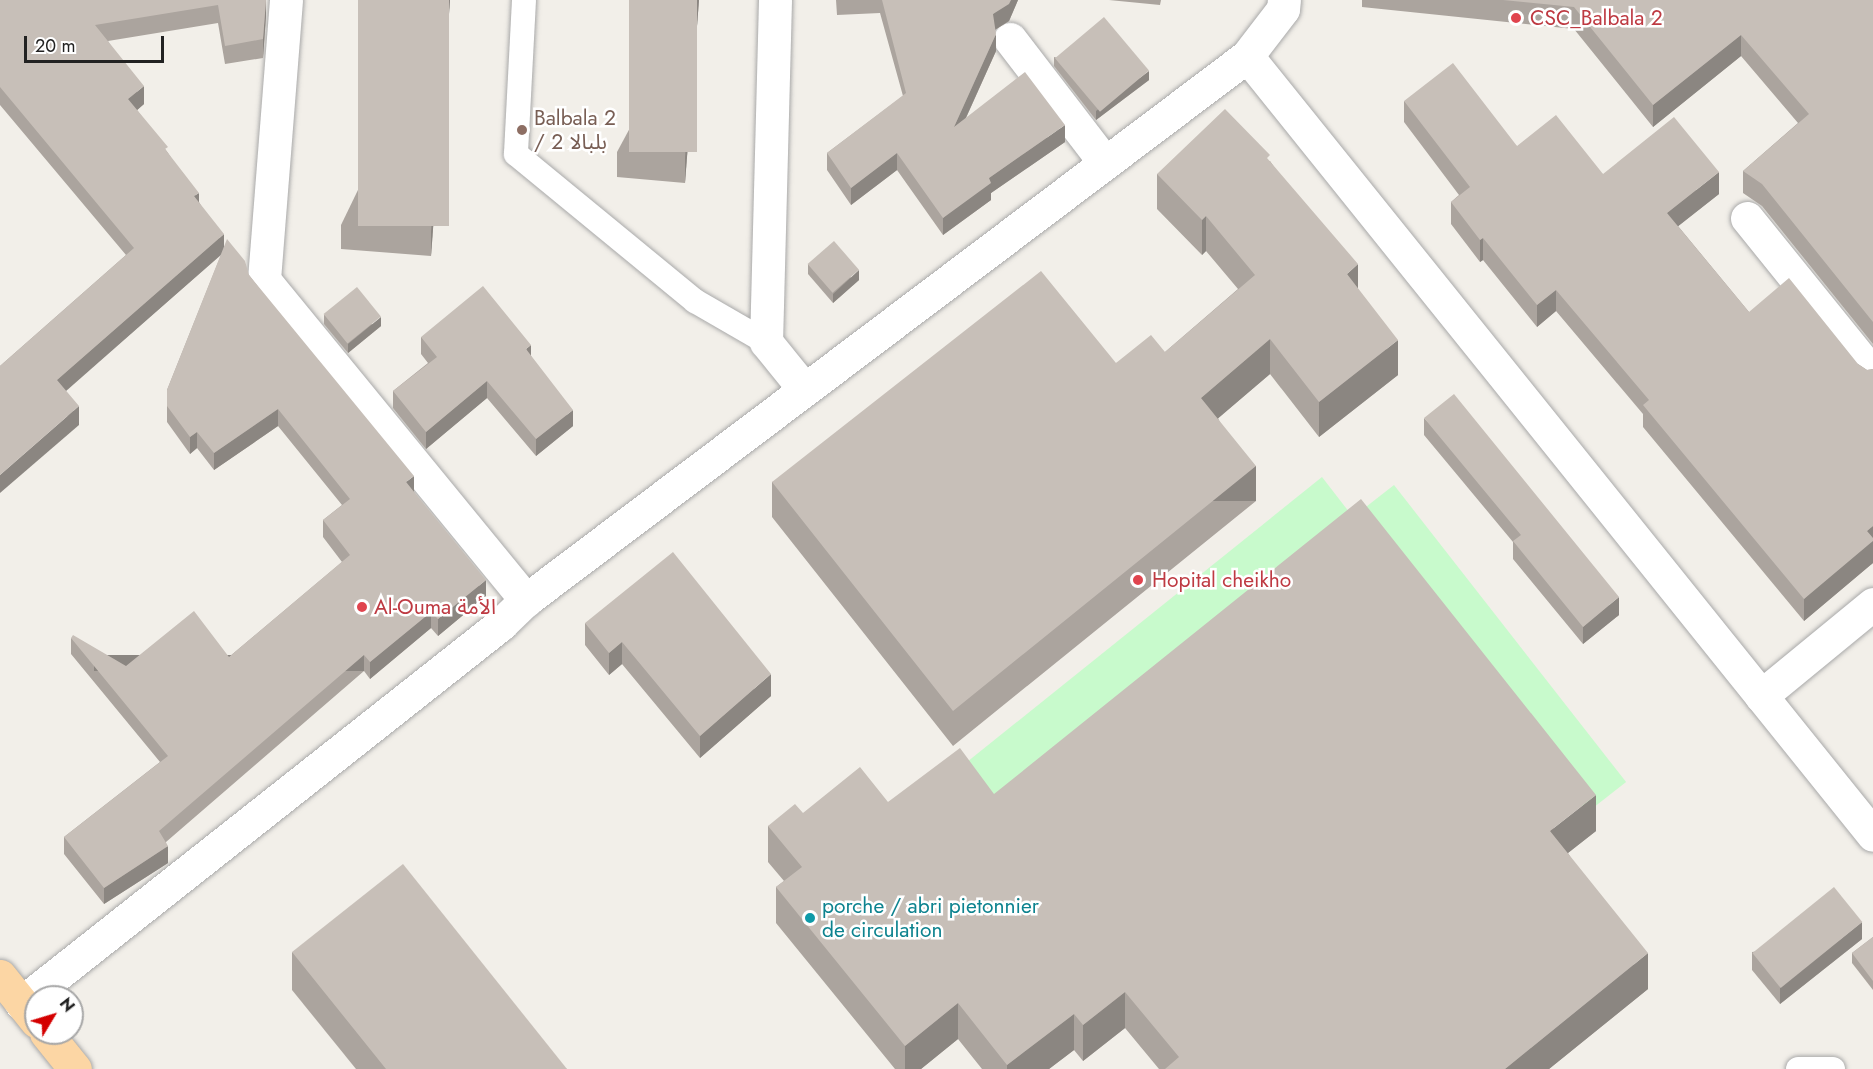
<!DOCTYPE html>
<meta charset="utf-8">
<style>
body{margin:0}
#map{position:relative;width:1873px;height:1069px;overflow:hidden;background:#f2efe9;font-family:Jost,"Noto Sans Arabic",sans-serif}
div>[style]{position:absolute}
.park>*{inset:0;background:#c8facc;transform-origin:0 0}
.roads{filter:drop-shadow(0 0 2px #a9a9a9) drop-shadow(0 0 2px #a9a9a9)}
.service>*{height:24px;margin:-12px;padding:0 12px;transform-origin:12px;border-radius:12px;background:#fff}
.minor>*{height:33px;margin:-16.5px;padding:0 16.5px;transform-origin:16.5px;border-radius:16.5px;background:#fff}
.primary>*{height:33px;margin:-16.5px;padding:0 16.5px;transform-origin:16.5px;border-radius:16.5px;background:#fcd6a4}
.wall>*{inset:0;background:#aba49e}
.shaded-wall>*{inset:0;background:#8b8681;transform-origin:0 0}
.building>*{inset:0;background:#c7bfb8;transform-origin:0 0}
.dots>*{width:16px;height:16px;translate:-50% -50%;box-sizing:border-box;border:3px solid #fff;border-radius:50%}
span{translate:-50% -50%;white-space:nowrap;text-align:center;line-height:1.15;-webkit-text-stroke:5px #fff;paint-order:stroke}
.health-label{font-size:21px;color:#be3a42}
.left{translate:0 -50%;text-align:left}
.education-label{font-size:21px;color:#785e54}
.culture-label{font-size:21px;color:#0d838f}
.north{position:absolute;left:24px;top:985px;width:60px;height:60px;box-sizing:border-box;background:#fff;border:2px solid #a7a7a7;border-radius:50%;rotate:52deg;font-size:16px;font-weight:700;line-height:24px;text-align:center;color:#222}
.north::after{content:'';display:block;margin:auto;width:21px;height:27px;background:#d40000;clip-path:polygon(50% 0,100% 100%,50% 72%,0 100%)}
.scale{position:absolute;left:24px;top:36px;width:140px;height:27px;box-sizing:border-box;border:3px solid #222;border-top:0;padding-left:8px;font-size:18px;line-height:21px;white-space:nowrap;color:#222;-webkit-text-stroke:4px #fff;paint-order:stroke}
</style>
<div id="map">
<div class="park">
<div style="clip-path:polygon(1322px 477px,1353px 517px,988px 821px,952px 774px)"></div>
<div style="left:1394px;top:485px;width:377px;height:49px;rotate:52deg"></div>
</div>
<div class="roads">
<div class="service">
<div style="left:524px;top:0;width:154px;rotate:93deg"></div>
<div style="left:516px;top:154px;width:232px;rotate:39.4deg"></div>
<div style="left:695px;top:301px;width:82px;rotate:30deg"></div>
<div style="left:1798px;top:1069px;width:35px"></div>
</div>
<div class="minor">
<div style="left:286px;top:0;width:281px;rotate:94.5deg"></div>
<div style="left:264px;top:280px;width:414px;rotate:50.7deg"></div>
<div style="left:775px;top:0;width:342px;rotate:91.5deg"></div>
<div style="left:766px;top:342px;width:60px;rotate:51deg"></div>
<div style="left:1010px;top:39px;width:156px;rotate:52.5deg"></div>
<div style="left:1247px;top:56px;width:999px;rotate:51.21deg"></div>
<div style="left:1747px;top:218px;width:201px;rotate:51.1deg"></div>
<div style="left:1761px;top:696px;width:145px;rotate:-39.4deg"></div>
<div style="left:21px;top:1003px;width:612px;rotate:-38.29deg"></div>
<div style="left:501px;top:624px;width:35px;rotate:-44deg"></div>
<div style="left:526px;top:600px;width:903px;rotate:-37.03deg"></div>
<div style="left:1247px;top:56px;width:59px;rotate:-52.5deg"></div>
<div style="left:1283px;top:9px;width:9px;rotate:-84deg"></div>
</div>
<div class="primary">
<div style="left:0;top:976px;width:58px;rotate:51.3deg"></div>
<div style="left:46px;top:1033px;width:46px;rotate:51.1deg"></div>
</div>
</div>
<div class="wall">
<div style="clip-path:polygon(0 0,266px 0,266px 16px,263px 58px,225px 64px,218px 23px,108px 41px,144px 104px,137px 110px,168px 153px,199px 202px,224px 246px,249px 275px,414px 492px,486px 596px,438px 636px,431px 628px,370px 679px,364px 671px,166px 842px,168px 863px,104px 904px,64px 854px,64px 837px,160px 762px,71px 654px,71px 638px,126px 666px,229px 657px,342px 562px,323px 537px,323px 520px,342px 505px,278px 426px,214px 470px,197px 448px,190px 454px,167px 422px,167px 390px,221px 255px,65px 391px,79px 425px,0 366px,126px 255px,0 105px)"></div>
<div style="clip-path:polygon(450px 0,431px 256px,341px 249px,341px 225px)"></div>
<div style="clip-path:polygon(699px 0,685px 183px,617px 177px,617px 152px)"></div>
<div style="clip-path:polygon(836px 0,1018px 0,1009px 21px,995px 30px,996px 51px,966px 118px,1065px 142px,991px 193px,991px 200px,943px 235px,897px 170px,851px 205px,827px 170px,827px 153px,903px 96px,880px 13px,837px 15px)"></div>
<div style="clip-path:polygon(1109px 0,1161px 0,1160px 5px)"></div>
<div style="clip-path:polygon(1362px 0,1873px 0,1873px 344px,1762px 206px,1743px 193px,1743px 171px,1798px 123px,1741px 56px,1653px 127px,1574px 29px,1362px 7px)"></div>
<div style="clip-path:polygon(1054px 57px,1149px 80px,1096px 120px,1054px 66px)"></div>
<div style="clip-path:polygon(1404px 101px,1517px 146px,1603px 174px,1719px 194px,1678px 226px,1749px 312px,1858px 364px,1867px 370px,1873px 369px,1873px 563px,1804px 621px,1643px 427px,1643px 414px,1556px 311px,1537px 327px,1483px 260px,1480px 262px,1451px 224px,1451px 202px,1459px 195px,1404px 122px)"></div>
<div style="clip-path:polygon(1270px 161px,1358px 289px,1398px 375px,1319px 437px,1270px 374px,1218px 418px,1256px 501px,953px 746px,772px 517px,772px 482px,1116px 363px,1165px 352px,1238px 289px,1206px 251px,1202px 255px,1157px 209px,1157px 174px)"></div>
<div style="clip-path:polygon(808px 264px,859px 280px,833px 303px,808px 274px)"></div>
<div style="clip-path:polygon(324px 315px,381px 326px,348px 353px,324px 324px)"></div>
<div style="clip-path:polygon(421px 337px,531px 356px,573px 426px,536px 456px,487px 398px,426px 449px,393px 408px,393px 391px,428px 363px,421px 354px)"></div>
<div style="clip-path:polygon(1424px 418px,1619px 615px,1583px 644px,1513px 559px,1513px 542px,1424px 435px)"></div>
<div style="clip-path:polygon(585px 623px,771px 696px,700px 758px,622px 664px,609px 675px,585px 645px)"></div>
<div style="clip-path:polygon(994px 794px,1596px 831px,1568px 853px,1648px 989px,1549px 1069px,1159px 1069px,1125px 1028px,1083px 1061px,1074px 1050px,1049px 1069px,982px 1069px,958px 1039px,921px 1069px,895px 1069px,776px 923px,776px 887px,784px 881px,768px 862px,768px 826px,803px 813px,888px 802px)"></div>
<div style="clip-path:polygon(1873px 937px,1873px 990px,1852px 963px,1852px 953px)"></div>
<div style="clip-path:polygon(1862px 939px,1780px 1004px,1752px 970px,1752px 952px)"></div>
<div style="clip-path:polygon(292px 952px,567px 1069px,356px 1069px,292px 990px)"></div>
</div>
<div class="shaded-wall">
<div style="clip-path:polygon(266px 0,266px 16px,263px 58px,263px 39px)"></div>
<div style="clip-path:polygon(449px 0,450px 0,431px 256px,431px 232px)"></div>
<div style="clip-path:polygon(697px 0,699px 0,685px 183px,685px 158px)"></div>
<div style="clip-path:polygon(1011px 0,1018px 0,1009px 21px,993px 31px,993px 14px)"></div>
<div style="clip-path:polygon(996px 34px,996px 51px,954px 144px,954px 127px)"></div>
<div style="clip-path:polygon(1741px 35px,1741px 56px,1653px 127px,1653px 105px)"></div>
<div style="clip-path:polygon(1149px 71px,1149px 80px,1096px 120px,1096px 111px)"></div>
<div style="clip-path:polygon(144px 86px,144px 104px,128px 118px,128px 99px)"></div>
<div style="clip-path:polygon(1065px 125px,1065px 142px,991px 193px,991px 200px,943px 235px,943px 218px,989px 178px)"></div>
<div style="clip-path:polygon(897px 153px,897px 170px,851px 205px,851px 188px)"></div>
<div style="clip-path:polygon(1719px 172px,1719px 194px,1667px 235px,1667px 213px)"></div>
<div style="clip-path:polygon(199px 193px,199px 211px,194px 196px)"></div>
<div style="clip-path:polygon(1206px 216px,1206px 251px,1202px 255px,1202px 220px)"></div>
<div style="clip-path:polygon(224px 234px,224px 252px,57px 399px,57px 380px)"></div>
<div style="clip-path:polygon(1483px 238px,1483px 260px,1480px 262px,1480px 240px)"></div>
<div style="clip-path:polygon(1358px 264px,1358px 299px,1347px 274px)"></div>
<div style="clip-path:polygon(859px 270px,859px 280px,833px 303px,833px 294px)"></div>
<div style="clip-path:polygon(1556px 290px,1556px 311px,1537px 327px,1537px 305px)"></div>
<div style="clip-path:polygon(381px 317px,381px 326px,348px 353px,348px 344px)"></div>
<div style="clip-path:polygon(1270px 339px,1270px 374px,1201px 433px,1201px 398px)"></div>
<div style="clip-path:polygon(1398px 340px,1398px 375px,1319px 437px,1319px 402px)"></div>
<div style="clip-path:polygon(531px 345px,531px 361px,526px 349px)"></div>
<div style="clip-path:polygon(487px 381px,487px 398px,426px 449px,426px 432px)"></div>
<div style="clip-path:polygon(79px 406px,79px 425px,0 493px,0 475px)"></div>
<div style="clip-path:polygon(278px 409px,278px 426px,214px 470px,214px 453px)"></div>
<div style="clip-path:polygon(573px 410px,573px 426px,536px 456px,536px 439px)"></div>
<div style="clip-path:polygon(197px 432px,197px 448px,190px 454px,190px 437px)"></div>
<div style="left:1256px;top:466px;width:35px;height:390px;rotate:90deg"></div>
<div style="clip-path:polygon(414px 476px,414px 493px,406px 482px)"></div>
<div style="clip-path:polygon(1873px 526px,1873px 563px,1804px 621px,1804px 599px,1867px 531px)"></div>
<div style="clip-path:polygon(486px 580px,486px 596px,438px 636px,438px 619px)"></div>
<div style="clip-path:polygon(1619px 597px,1619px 615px,1583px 644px,1583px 627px)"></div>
<div style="clip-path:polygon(431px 612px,431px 628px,370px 679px,370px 662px)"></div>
<div style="clip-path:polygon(622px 642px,622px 664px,609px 675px,609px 653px)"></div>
<div style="left:364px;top:655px;width:16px;height:270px;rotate:90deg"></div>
<div style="clip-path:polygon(771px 674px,771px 696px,700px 758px,700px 736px)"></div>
<div style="clip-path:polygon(1596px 795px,1596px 831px,1550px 867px,1550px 831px)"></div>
<div style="clip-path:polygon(168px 846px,168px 863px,104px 904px,104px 888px)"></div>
<div style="clip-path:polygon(1862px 922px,1862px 939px,1780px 1004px,1780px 987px)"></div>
<div style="clip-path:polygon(1648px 953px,1648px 989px,1549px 1069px,1505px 1069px)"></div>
<div style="clip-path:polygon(1125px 992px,1125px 1028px,1083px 1061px,1083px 1025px)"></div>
<div style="clip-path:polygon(958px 1003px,958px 1039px,921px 1069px,905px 1069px,905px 1046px)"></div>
<div style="clip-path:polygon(1074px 1014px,1074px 1050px,1049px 1069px,1007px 1069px,1007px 1065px)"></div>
</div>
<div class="building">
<div style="clip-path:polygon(0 0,266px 0,263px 39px,225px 46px,218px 5px,95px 25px,144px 86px,128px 99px,168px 147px,165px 149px,199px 193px,194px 196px,224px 234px,57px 380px,79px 406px,0 475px,0 366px,134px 248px,0 87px)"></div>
<div style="left:358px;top:0;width:91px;height:226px"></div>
<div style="left:629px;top:0;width:68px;height:152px"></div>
<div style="clip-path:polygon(882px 0,1011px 0,1009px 4px,993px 14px,996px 34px,954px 127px,1025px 72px,1065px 125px,989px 178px,991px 183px,943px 218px,897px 153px,851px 188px,827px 153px,906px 93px)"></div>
<div style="clip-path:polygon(1503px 0,1873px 0,1873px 322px,1762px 184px,1743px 171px,1809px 114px,1741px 35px,1653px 105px,1574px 7px)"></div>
<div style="left:1104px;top:17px;width:70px;height:64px;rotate:50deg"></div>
<div style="clip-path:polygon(1453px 63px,1517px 146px,1556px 115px,1603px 174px,1674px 117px,1719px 172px,1667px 213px,1749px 312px,1789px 278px,1858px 364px,1867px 370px,1873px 369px,1873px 526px,1867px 531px,1873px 538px,1873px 541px,1804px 599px,1643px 405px,1649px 400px,1556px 290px,1537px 305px,1483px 238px,1480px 240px,1451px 202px,1470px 187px,1404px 101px)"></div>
<div style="clip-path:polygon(1225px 109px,1270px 155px,1267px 158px,1358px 264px,1347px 274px,1398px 340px,1319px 402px,1270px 339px,1201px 398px,1256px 466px,953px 711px,772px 482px,1041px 271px,1116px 363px,1151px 335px,1165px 352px,1255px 275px,1206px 216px,1202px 220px,1157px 174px)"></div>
<div style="clip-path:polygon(227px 239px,245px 261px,249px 275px,414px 476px,406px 482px,486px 580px,438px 619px,431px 612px,370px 662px,364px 655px,159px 831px,168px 846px,104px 888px,64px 837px,168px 756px,71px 638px,73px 635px,126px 666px,194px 611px,229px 657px,350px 555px,323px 520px,350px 499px,278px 409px,214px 453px,197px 432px,190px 437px,167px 406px,167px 390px)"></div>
<div style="left:834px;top:241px;width:38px;height:35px;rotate:49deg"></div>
<div style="clip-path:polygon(483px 286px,531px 345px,526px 349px,573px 410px,536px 439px,487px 381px,426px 432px,393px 391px,437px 357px,421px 337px)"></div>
<div style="left:357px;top:287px;width:38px;height:43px;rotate:51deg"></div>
<div style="clip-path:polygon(1454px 394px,1619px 597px,1583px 627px,1513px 541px,1521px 535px,1424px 418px)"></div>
<div style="clip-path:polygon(1361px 499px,1596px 795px,1550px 831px,1648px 953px,1505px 1069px,1165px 1069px,1179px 1057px,1125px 992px,1083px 1025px,1074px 1014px,1007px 1065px,958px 1003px,905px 1046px,776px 887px,802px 867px,768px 826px,795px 804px,803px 813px,860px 767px,888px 802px,960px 748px,994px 794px)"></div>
<div style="clip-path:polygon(673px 552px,771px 674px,700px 736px,622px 642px,609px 653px,585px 623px)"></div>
<div style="clip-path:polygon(403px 864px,567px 1069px,386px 1069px,292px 952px)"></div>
<div style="left:1834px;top:887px;width:45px;height:105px;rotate:51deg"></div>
<div style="clip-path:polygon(1873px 937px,1873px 981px,1852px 953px)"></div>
</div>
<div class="dots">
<div style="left:1516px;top:18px;background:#e0444e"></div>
<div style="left:522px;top:130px;background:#8d6e63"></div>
<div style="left:1138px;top:580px;background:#e0444e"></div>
<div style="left:362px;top:607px;background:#e0444e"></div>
<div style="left:810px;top:918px;background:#0f9aa8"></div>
</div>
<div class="health-label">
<span class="left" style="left:1530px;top:18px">CSC_Balbala 2</span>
<span class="left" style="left:1152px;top:580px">Hopital cheikho</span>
<span class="left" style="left:374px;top:607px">Al-Ouma الأمة</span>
</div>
<div class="education-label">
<span class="left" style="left:534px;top:130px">Balbala 2<br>/ بلبالا 2</span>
</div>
<div class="culture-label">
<span class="left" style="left:822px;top:918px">porche / abri pietonnier<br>de circulation</span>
</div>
<div class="north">N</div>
<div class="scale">20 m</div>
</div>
